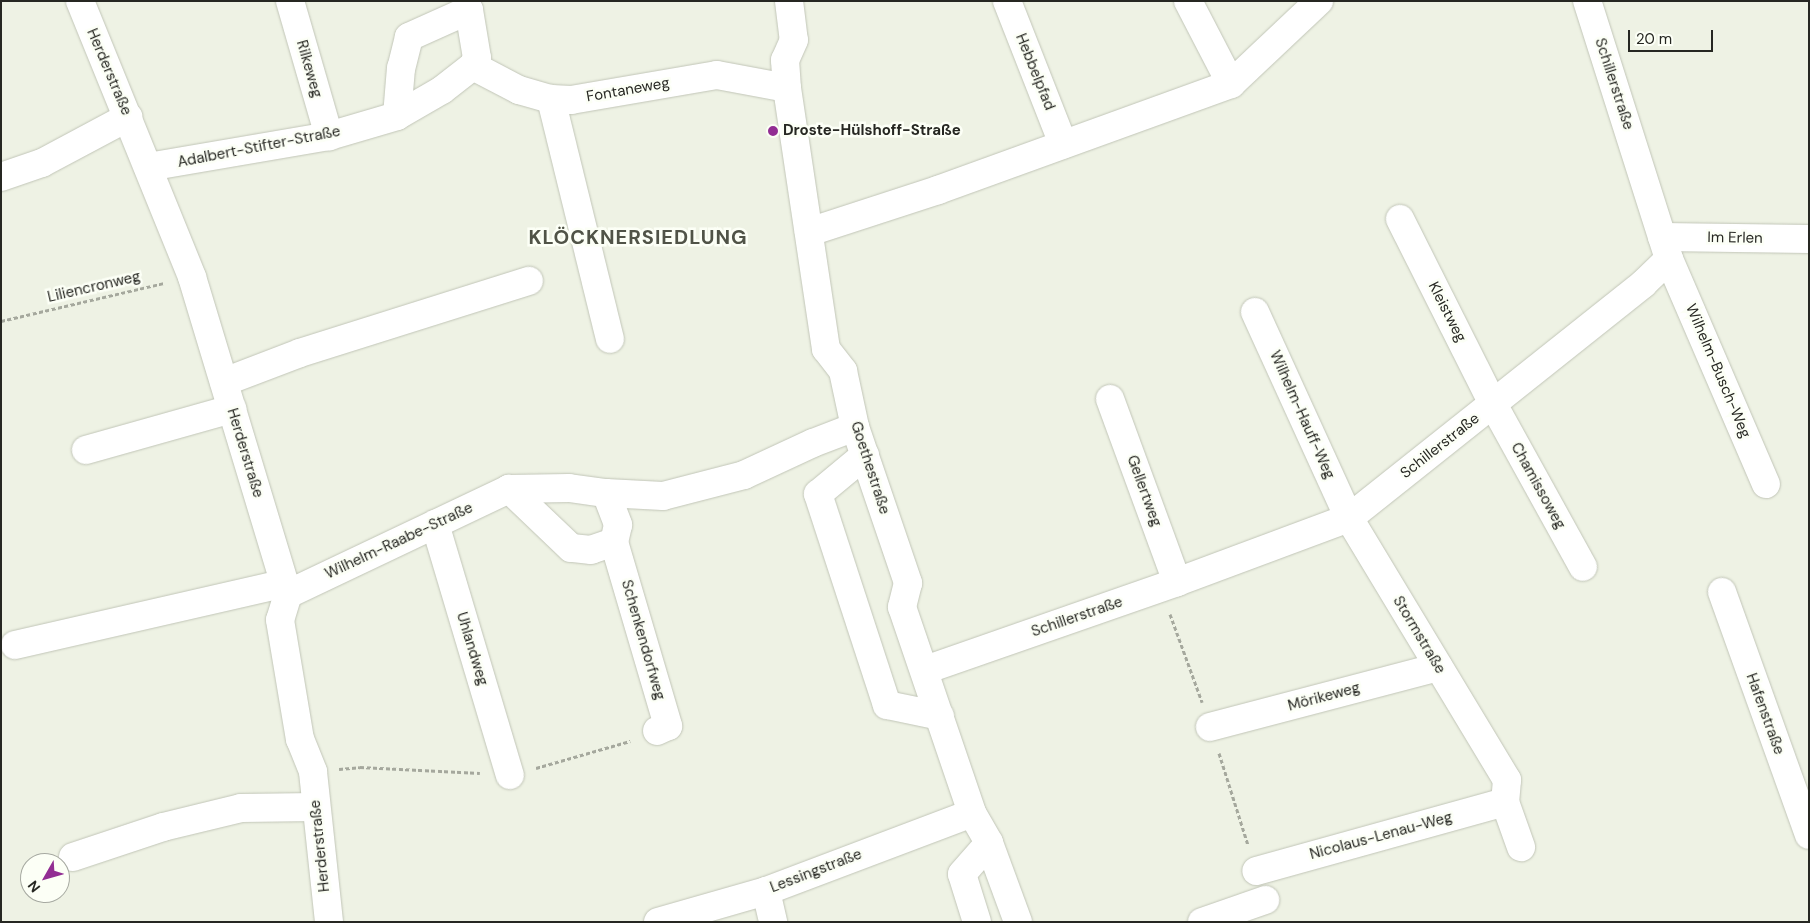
<!DOCTYPE html>
<meta charset="utf-8">
<style>
body{margin:0}
#map{position:relative;width:1810px;height:923px;overflow:hidden;background:#eef2e4;font-family:"DM Sans",sans-serif}
div>[style]{position:absolute}
.path>*{height:3px;margin-top:-1.5px;transform-origin:0;background:repeating-linear-gradient(90deg,#a5a89d 0 4px,transparent 0 6.5px)}
.roads{filter:drop-shadow(0 0 1px #c1c5b7) drop-shadow(0 0 1px #c1c5b7)}
.minor>*{height:28px;margin:-14px;padding:0 14px;transform-origin:14px;border-radius:14px;background:#fff}
.dots>*{width:14px;height:14px;translate:-50% -50%;box-sizing:border-box;border:2px solid #fcfff6;border-radius:50%}
span{translate:-50% -50%;white-space:nowrap;text-align:center;line-height:1.15;-webkit-text-stroke:5px #fcfff6;paint-order:stroke}
.street-label{font-size:15px;color:#262722}
.poi-label{font-size:15px;color:#262722;font-weight:700}
.left{translate:0 -50%;text-align:left}
.district-label{font-size:20px;color:#505347;font-weight:700;letter-spacing:1px}
.frame{position:absolute;inset:0;border:2px solid #262722;pointer-events:none}
.north{position:absolute;left:20px;top:853px;width:50px;height:50px;box-sizing:border-box;background:#fcfff6;border:1px solid #a6a9a1;border-radius:50%;rotate:232deg;font-size:14px;font-weight:700;line-height:20px;text-align:center;color:#262722}
.north::after{content:'';display:block;margin:auto;width:18px;height:22px;background:#922d93;clip-path:polygon(50% 0,100% 100%,50% 72%,0 100%)}
.scale{position:absolute;left:1628px;top:30px;width:85px;height:22px;box-sizing:border-box;border:2px solid #262722;border-top:0;padding-left:6px;font-size:15px;line-height:18px;white-space:nowrap;color:#262722;-webkit-text-stroke:4px #fcfff6;paint-order:stroke}
</style>
<div id="map">
<div class="path">
<div style="left:1px;top:321px;width:167px;rotate:-13.1deg"></div>
<div style="left:1170px;top:614px;width:94px;rotate:70deg"></div>
<div style="left:1219px;top:753px;width:96px;rotate:72.5deg"></div>
<div style="left:536px;top:768px;width:98px;rotate:-16deg"></div>
<div style="left:339px;top:769px;width:21px;rotate:-5deg"></div>
<div style="left:360px;top:767px;width:120px;rotate:2.9deg"></div>
</div>
<div class="roads">
<div class="minor">
<div style="left:80px;top:1px;width:298px;rotate:67.9deg"></div>
<div style="left:192px;top:277px;width:331px;rotate:73.2deg"></div>
<div style="left:288px;top:594px;width:27px;rotate:107deg"></div>
<div style="left:280px;top:620px;width:121px;rotate:80.5deg"></div>
<div style="left:300px;top:739px;width:35px;rotate:68deg"></div>
<div style="left:313px;top:772px;width:151px;rotate:83.9deg"></div>
<div style="left:290px;top:1px;width:141px;rotate:73.9deg"></div>
<div style="left:789px;top:1px;width:39px;rotate:83deg"></div>
<div style="left:794px;top:40px;width:22px;rotate:114deg"></div>
<div style="left:785px;top:60px;width:28px;rotate:86deg"></div>
<div style="left:787px;top:88px;width:264px;rotate:81.5deg"></div>
<div style="left:826px;top:349px;width:28px;rotate:52deg"></div>
<div style="left:843px;top:371px;width:57px;rotate:77.9deg"></div>
<div style="left:855px;top:427px;width:165px;rotate:71.2deg"></div>
<div style="left:908px;top:583px;width:25px;rotate:104deg"></div>
<div style="left:902px;top:607px;width:218px;rotate:71.2deg"></div>
<div style="left:972px;top:813px;width:34px;rotate:60deg"></div>
<div style="left:989px;top:843px;width:84px;rotate:69.8deg"></div>
<div style="left:1007px;top:1px;width:154px;rotate:68.6deg"></div>
<div style="left:1188px;top:1px;width:93px;rotate:62.6deg"></div>
<div style="left:473px;top:66px;width:52px;rotate:27.6deg"></div>
<div style="left:519px;top:90px;width:33px;rotate:16deg"></div>
<div style="left:551px;top:99px;width:20px;rotate:3deg"></div>
<div style="left:571px;top:100px;width:148px;rotate:-9.7deg"></div>
<div style="left:717px;top:75px;width:71px;rotate:10.5deg"></div>
<div style="left:551px;top:99px;width:247px;rotate:76.2deg"></div>
<div style="left:148px;top:167px;width:184px;rotate:-9.7deg"></div>
<div style="left:329px;top:136px;width:71px;rotate:-16.4deg"></div>
<div style="left:397px;top:116px;width:52px;rotate:-30deg"></div>
<div style="left:442px;top:90px;width:39px;rotate:-38deg"></div>
<div style="left:473px;top:66px;width:9px;rotate:-63deg"></div>
<div style="left:477px;top:58px;width:49px;rotate:-99.5deg"></div>
<div style="left:469px;top:10px;width:66px;rotate:155.8deg"></div>
<div style="left:409px;top:37px;width:32px;rotate:104deg"></div>
<div style="left:401px;top:68px;width:48px;rotate:94.8deg"></div>
<div style="left:1px;top:177px;width:43px;rotate:-18.9deg"></div>
<div style="left:42px;top:163px;width:98px;rotate:-28.1deg"></div>
<div style="left:1400px;top:219px;width:207px;rotate:63.3deg"></div>
<div style="left:1493px;top:404px;width:186px;rotate:61.1deg"></div>
<div style="left:809px;top:232px;width:136px;rotate:-18deg"></div>
<div style="left:938px;top:190px;width:312px;rotate:-19.9deg"></div>
<div style="left:1231px;top:84px;width:121px;rotate:-43.3deg"></div>
<div style="left:1662px;top:237px;width:147px;rotate:0.8deg"></div>
<div style="left:1669px;top:259px;width:245px;rotate:66.7deg"></div>
<div style="left:1255px;top:312px;width:226px;rotate:65.5deg"></div>
<div style="left:1349px;top:518px;width:306px;rotate:58.9deg"></div>
<div style="left:1507px;top:780px;width:22px;rotate:95deg"></div>
<div style="left:1505px;top:802px;width:258px;rotate:164.5deg"></div>
<div style="left:224px;top:382px;width:81px;rotate:-20.9deg"></div>
<div style="left:300px;top:353px;width:240px;rotate:-17.5deg"></div>
<div style="left:1110px;top:399px;width:195px;rotate:69.9deg"></div>
<div style="left:86px;top:450px;width:152px;rotate:-15.7deg"></div>
<div style="left:865px;top:455px;width:61px;rotate:140.3deg"></div>
<div style="left:818px;top:494px;width:222px;rotate:71.9deg"></div>
<div style="left:887px;top:705px;width:54px;rotate:11.7deg"></div>
<div style="left:606px;top:493px;width:57px;rotate:3deg"></div>
<div style="left:663px;top:496px;width:84px;rotate:-14.5deg"></div>
<div style="left:744px;top:475px;width:76px;rotate:-24.9deg"></div>
<div style="left:813px;top:443px;width:45px;rotate:-20.9deg"></div>
<div style="left:435px;top:524px;width:262px;rotate:73.4deg"></div>
<div style="left:614px;top:542px;width:192px;rotate:73.6deg"></div>
<div style="left:668px;top:726px;width:12px;rotate:156deg"></div>
<div style="left:1722px;top:592px;width:258px;rotate:70.3deg"></div>
<div style="left:288px;top:594px;width:245px;rotate:-25.4deg"></div>
<div style="left:509px;top:489px;width:60px;rotate:-1deg"></div>
<div style="left:569px;top:488px;width:37px;rotate:8deg"></div>
<div style="left:606px;top:493px;width:34px;rotate:69deg"></div>
<div style="left:618px;top:525px;width:17px;rotate:103deg"></div>
<div style="left:614px;top:542px;width:24px;rotate:161deg"></div>
<div style="left:591px;top:550px;width:20px;rotate:-174deg"></div>
<div style="left:571px;top:548px;width:86px;rotate:-136.4deg"></div>
<div style="left:15px;top:645px;width:277px;rotate:-12.9deg"></div>
<div style="left:925px;top:670px;width:267px;rotate:-19.2deg"></div>
<div style="left:1177px;top:582px;width:184px;rotate:-20.4deg"></div>
<div style="left:1349px;top:518px;width:376px;rotate:-38.5deg"></div>
<div style="left:1643px;top:284px;width:36px;rotate:-44deg"></div>
<div style="left:1669px;top:259px;width:271px;rotate:-107.6deg"></div>
<div style="left:1210px;top:727px;width:236px;rotate:-14.7deg"></div>
<div style="left:1505px;top:802px;width:48px;rotate:70.4deg"></div>
<div style="left:73px;top:857px;width:95px;rotate:-18.4deg"></div>
<div style="left:163px;top:827px;width:80px;rotate:-13.7deg"></div>
<div style="left:241px;top:808px;width:75px;rotate:-0.8deg"></div>
<div style="left:766px;top:891px;width:32px;rotate:77deg"></div>
<div style="left:658px;top:922px;width:112px;rotate:-16deg"></div>
<div style="left:766px;top:891px;width:220px;rotate:-20.7deg"></div>
<div style="left:977px;top:922px;width:50px;rotate:-107.4deg"></div>
<div style="left:962px;top:874px;width:41px;rotate:-48.9deg"></div>
<div style="left:1202px;top:922px;width:67px;rotate:-19.2deg"></div>
</div>
</div>
<div class="dots">
<div style="left:773px;top:131px;background:#922d93"></div>
</div>
<div class="street-label">
<span style="left:309px;top:69px;rotate:74deg">Rilkeweg</span>
<span style="left:109px;top:72px;rotate:67deg">Herderstraße</span>
<span style="left:1035px;top:72px;rotate:68deg">Hebbelpfad</span>
<span style="left:1614px;top:84px;rotate:72deg">Schillerstraße</span>
<span style="left:628px;top:90px;rotate:-10deg">Fontaneweg</span>
<span style="left:259px;top:147px;rotate:-11deg">Adalbert-Stifter-Straße</span>
<span style="left:1735px;top:238px;rotate:1deg">Im Erlen</span>
<span style="left:94px;top:287px;rotate:-13deg">Liliencronweg</span>
<span style="left:1447px;top:312px;rotate:63deg">Kleistweg</span>
<span style="left:1718px;top:371px;rotate:67deg">Wilhelm-Busch-Weg</span>
<span style="left:1302px;top:415px;rotate:66deg">Wilhelm-Hauff-Weg</span>
<span style="left:1440px;top:446px;rotate:-38deg">Schillerstraße</span>
<span style="left:245px;top:453px;rotate:73deg">Herderstraße</span>
<span style="left:870px;top:468px;rotate:72deg">Goethestraße</span>
<span style="left:1538px;top:486px;rotate:61deg">Chamissoweg</span>
<span style="left:1144px;top:491px;rotate:70deg">Gellertweg</span>
<span style="left:399px;top:541px;rotate:-25deg">Wilhelm-Raabe-Straße</span>
<span style="left:1077px;top:617px;rotate:-19deg">Schillerstraße</span>
<span style="left:1419px;top:635px;rotate:59deg">Stormstraße</span>
<span style="left:643px;top:640px;rotate:74deg">Schenkendorfweg</span>
<span style="left:472px;top:649px;rotate:73deg">Uhlandweg</span>
<span style="left:1324px;top:697px;rotate:-15deg">Mörikeweg</span>
<span style="left:1765px;top:714px;rotate:70deg">Hafenstraße</span>
<span style="left:1381px;top:836px;rotate:-15deg">Nicolaus-Lenau-Weg</span>
<span style="left:320px;top:846px;rotate:-96deg">Herderstraße</span>
<span style="left:816px;top:871px;rotate:-21deg">Lessingstraße</span>
</div>
<div class="poi-label">
<span class="left" style="left:783px;top:131px">Droste-Hülshoff-Straße</span>
</div>
<div class="district-label">
<span style="left:638px;top:237px">KLÖCKNERSIEDLUNG</span>
</div>
<div class="frame"></div>
<div class="north">N</div>
<div class="scale">20 m</div>
</div>
